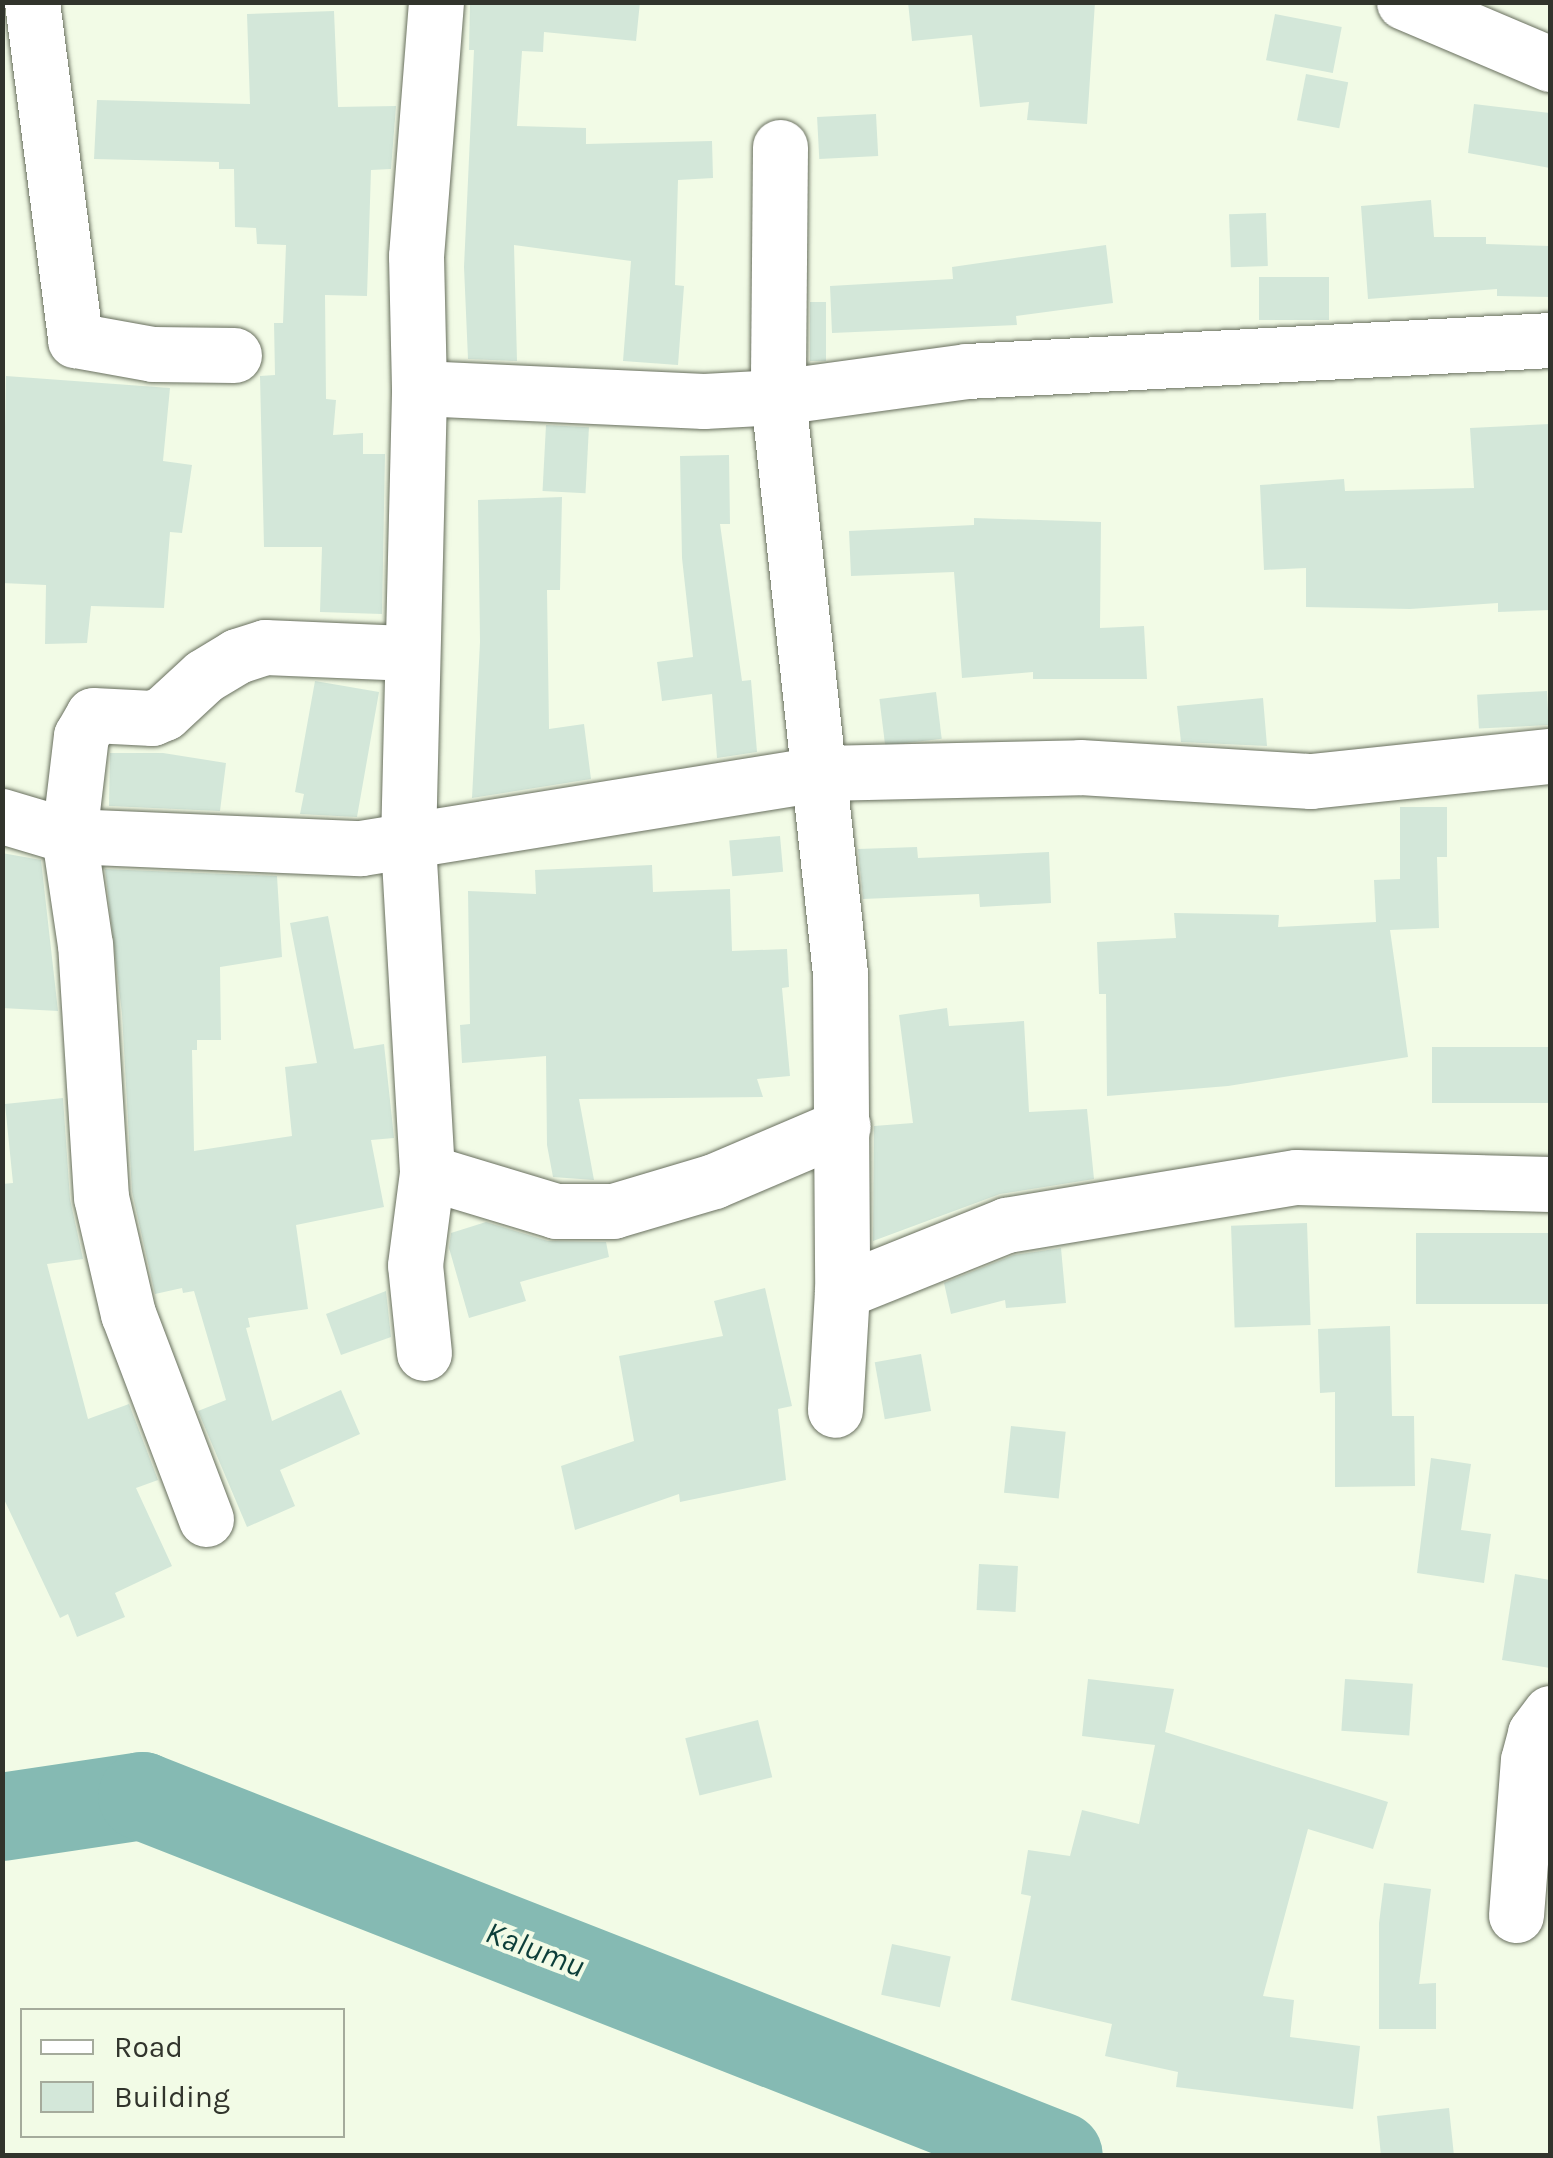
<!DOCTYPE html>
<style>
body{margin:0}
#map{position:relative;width:1553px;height:2158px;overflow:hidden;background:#f2fbe6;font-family:Karla,sans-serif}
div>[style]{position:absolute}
.river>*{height:88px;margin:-44px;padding:0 44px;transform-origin:44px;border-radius:44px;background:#85bab3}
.building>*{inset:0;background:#d3e7d9;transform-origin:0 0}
.roads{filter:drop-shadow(0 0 2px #686f5e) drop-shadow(0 0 2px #686f5e)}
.minor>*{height:55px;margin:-27.5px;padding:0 27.5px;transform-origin:27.5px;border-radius:27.5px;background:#fff}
.major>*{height:55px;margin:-27.5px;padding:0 27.5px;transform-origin:27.5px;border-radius:27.5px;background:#fff}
span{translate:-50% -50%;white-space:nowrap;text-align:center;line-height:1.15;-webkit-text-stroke:8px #f2fbe6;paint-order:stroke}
.water-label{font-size:32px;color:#0c3e39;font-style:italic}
.frame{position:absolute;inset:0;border:5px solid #31342c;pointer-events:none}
.legend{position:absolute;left:20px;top:2008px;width:325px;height:130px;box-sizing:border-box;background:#f2fbe6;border:2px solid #a5ab9c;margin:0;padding:12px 18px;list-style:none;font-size:30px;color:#31342c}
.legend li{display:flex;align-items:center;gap:20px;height:50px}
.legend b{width:50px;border:2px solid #a5ab9c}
</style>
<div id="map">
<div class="river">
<div style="left:2px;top:1817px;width:142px;rotate:-8.5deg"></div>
<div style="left:142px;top:1796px;width:985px;rotate:21.43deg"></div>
</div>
<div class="building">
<div style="clip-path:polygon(470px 2px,640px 2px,636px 41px,544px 32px,543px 52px,522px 51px,517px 126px,586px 128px,586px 144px,712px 141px,713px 178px,678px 180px,675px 285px,684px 286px,678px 365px,623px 361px,631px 261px,514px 245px,517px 361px,468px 359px,464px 267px,474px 50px,469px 50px)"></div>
<div style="clip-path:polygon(908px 2px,1095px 2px,1087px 124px,1027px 120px,1029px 102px,980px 107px,972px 35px,912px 41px)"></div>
<div style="clip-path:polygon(334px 11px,338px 107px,396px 106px,391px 169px,371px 170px,367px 296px,325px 295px,326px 399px,336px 400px,333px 435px,363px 433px,363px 454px,385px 454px,382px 614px,320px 612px,322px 547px,264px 547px,260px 376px,275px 375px,274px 323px,283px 323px,286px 245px,257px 244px,256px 228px,235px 227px,234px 169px,219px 169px,219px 162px,94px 159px,97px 100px,250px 104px,247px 14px)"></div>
<div style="left:1275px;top:14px;width:68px;height:47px;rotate:11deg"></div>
<div style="left:1306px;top:74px;width:43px;height:47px;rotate:11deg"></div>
<div style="clip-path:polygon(1474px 104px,1550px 113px,1550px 168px,1468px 153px)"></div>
<div style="left:876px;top:114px;width:42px;height:59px;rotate:87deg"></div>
<div style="clip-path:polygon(1431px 200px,1434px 237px,1486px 237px,1486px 244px,1550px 246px,1550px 297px,1497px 296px,1497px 289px,1368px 299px,1361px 206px)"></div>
<div style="left:1266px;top:213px;width:53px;height:37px;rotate:88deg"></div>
<div style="clip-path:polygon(1106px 245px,1113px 303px,1016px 316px,1017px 325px,832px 333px,830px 286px,953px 279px,952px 267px)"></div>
<div style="left:1329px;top:277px;width:43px;height:70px;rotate:90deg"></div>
<div style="left:810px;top:302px;width:16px;height:59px"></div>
<div style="clip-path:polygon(6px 376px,170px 388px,163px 461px,192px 465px,182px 533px,170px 532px,164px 608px,91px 606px,87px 643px,45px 644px,46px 585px,2px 583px)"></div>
<div style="clip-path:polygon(1550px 424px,1550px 610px,1498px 612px,1498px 603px,1410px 609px,1306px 607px,1306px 568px,1264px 570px,1260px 485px,1344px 479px,1345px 491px,1474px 488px,1470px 428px)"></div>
<div style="left:546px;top:425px;width:43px;height:66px;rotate:3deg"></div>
<div style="clip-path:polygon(729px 455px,730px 524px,720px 524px,742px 681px,751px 680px,757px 752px,717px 758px,712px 694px,662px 701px,657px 662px,693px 657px,682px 558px,680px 456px)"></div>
<div style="clip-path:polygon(562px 497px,560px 590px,547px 590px,549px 729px,584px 724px,591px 779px,472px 798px,480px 642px,478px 500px)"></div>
<div style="clip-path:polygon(974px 518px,1101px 522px,1100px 628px,1144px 626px,1147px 679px,1033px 679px,1033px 672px,962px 678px,954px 572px,851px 576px,849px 531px,974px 525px)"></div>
<div style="clip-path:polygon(315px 681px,379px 692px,357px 817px,300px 814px,304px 794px,295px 792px)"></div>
<div style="left:1547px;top:691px;width:34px;height:70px;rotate:87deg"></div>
<div style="left:936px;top:692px;width:47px;height:57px;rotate:83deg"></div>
<div style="clip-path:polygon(1263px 698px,1267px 746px,1181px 742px,1177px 706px)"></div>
<div style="clip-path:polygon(110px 753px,163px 753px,226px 763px,220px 811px,109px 806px)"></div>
<div style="clip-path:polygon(1400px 807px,1447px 807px,1447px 857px,1437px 857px,1439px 928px,1390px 930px,1408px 1057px,1228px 1086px,1107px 1096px,1106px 994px,1099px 994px,1097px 942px,1176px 938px,1174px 913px,1279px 915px,1278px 927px,1376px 922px,1374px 880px,1400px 879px)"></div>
<div style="left:780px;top:836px;width:36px;height:51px;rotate:85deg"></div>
<div style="clip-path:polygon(917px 847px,918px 858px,1049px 852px,1051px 903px,980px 907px,979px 894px,863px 899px,858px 849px)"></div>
<div style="clip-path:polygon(2px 853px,41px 860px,58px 1011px,2px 1008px)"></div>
<div style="clip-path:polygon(652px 865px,653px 892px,730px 889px,732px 951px,787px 949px,789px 987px,782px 988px,790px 1076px,757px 1079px,763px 1097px,579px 1099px,594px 1180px,553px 1177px,547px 1145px,546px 1056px,462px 1063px,460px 1025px,470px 1024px,468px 891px,536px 894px,535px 870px)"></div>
<div style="clip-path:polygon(105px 869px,277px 876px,282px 957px,220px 967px,221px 1040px,197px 1040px,197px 1050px,192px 1050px,194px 1151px,292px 1136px,285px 1067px,317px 1063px,290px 923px,328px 916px,354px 1049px,384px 1044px,394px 1138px,371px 1140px,384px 1207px,296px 1225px,308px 1309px,248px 1318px,250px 1327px,246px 1328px,272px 1421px,341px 1390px,360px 1434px,280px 1470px,295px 1506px,247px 1527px,198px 1411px,226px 1400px,194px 1291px,183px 1293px,182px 1288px,155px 1294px,132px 1192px,122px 1014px)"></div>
<div style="clip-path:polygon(947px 1008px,949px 1026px,1024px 1021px,1029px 1112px,1087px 1109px,1094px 1179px,1000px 1194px,873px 1241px,874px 1126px,913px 1123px,899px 1015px)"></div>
<div style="left:1550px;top:1047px;width:56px;height:118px;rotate:90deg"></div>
<div style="clip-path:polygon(63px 1098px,70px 1199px,83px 1259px,47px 1264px,88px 1419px,129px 1404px,158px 1480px,136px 1488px,172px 1566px,115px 1593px,125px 1617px,77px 1637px,68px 1614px,60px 1618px,2px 1495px,2px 1184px,13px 1183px,5px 1104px)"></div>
<div style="clip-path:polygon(486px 1222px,548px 1241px,606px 1242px,609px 1257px,520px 1282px,526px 1301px,469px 1318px,449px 1248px,451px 1233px)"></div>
<div style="left:1307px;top:1223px;width:102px;height:76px;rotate:88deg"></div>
<div style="left:1550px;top:1233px;width:71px;height:134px;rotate:90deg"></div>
<div style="clip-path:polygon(1061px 1248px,1066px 1303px,1006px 1308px,1005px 1300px,951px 1314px,944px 1283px,1014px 1255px)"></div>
<div style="clip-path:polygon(765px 1288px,792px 1406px,778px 1409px,786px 1480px,680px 1502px,679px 1494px,575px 1530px,561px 1466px,634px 1441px,619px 1356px,723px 1336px,714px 1301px)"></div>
<div style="clip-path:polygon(386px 1291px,391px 1337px,341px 1355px,326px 1314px)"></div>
<div style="clip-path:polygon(1390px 1326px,1392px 1416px,1414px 1416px,1415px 1486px,1335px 1487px,1335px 1392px,1320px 1393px,1318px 1329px)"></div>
<div style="left:921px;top:1354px;width:58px;height:47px;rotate:80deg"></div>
<div style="left:1011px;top:1426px;width:55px;height:67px;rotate:6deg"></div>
<div style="clip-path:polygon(1431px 1458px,1471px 1464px,1461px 1530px,1491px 1534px,1484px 1583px,1417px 1573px)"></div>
<div style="left:979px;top:1564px;width:39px;height:46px;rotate:3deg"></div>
<div style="clip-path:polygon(1515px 1574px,1550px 1580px,1550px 1668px,1502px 1660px)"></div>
<div style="clip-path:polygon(1088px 1679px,1174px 1689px,1165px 1732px,1388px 1802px,1373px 1849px,1308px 1829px,1263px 1996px,1294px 2000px,1290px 2037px,1360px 2046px,1353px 2109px,1176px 2087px,1178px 2072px,1105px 2056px,1112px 2024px,1011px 2000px,1031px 1896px,1021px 1894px,1028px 1850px,1070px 1856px,1082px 1810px,1139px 1824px,1155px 1745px,1082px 1736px)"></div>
<div style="left:1345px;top:1679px;width:68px;height:52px;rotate:4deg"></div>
<div style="left:758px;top:1720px;width:59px;height:75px;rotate:76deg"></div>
<div style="clip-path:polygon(1384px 1883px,1431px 1889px,1419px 1984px,1436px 1983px,1436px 2029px,1379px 2029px,1379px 1923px)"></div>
<div style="left:892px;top:1944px;width:60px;height:52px;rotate:12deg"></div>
<div style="clip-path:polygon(1449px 2108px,1454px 2156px,1381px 2156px,1377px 2116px)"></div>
</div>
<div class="roads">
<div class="minor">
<div style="left:32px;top:2px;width:341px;rotate:82.7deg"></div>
<div style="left:75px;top:340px;width:79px;rotate:10.2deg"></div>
<div style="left:153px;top:354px;width:81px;rotate:0.7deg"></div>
<div style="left:780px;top:147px;width:250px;rotate:90.5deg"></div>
<div style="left:778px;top:397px;width:579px;rotate:83.86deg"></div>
<div style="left:840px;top:973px;width:318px;rotate:89.6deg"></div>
<div style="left:842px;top:1291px;width:119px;rotate:93.4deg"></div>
<div style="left:419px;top:388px;width:285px;rotate:2.6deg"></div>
<div style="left:704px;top:401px;width:74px;rotate:-3.1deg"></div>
<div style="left:778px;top:397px;width:191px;rotate:-7.8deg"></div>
<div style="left:967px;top:371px;width:584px;rotate:-3.04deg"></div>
<div style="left:2px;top:816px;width:70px;rotate:16.6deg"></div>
<div style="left:69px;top:836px;width:292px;rotate:2.4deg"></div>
<div style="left:361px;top:848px;width:467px;rotate:-9.2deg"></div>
<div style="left:822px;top:773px;width:258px;rotate:-1.3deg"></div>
<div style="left:1080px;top:767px;width:231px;rotate:3.5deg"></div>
<div style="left:1311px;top:781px;width:240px;rotate:-6deg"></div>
<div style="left:427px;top:1172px;width:135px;rotate:16.8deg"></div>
<div style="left:556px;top:1211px;width:57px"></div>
<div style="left:613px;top:1211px;width:105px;rotate:-16.5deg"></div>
<div style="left:714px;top:1181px;width:140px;rotate:-23.1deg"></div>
<div style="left:842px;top:1291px;width:177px;rotate:-21.9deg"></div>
<div style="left:1006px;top:1225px;width:294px;rotate:-9.4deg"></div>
<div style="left:1296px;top:1177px;width:254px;rotate:1.6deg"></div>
<div style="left:424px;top:1353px;width:88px;rotate:-95.8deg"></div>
<div style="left:415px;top:1265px;width:94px;rotate:-82.6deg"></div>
<div style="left:427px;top:1172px;width:330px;rotate:-93.3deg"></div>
<div style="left:408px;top:843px;width:455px;rotate:-88.6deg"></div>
<div style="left:419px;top:388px;width:132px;rotate:-91.3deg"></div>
<div style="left:416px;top:256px;width:255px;rotate:-85.5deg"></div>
<div style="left:206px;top:1519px;width:219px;rotate:-110.8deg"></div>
<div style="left:128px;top:1314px;width:120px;rotate:-103deg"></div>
<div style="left:101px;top:1197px;width:253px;rotate:-93.6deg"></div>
<div style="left:85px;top:945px;width:110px;rotate:-98.4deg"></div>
<div style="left:69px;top:836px;width:101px;rotate:-83.2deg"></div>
<div style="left:81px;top:736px;width:24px;rotate:-60deg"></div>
<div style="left:93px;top:715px;width:59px;rotate:2.9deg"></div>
<div style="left:152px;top:718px;width:13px;rotate:-23deg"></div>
<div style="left:164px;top:713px;width:54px;rotate:-42.8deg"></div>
<div style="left:204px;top:676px;width:39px;rotate:-31deg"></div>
<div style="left:237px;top:656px;width:29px;rotate:-18deg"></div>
<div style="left:265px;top:647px;width:146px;rotate:2.4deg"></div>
<div style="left:1516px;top:1915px;width:155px;rotate:-85.6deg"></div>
<div style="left:1528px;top:1760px;width:28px;rotate:-75deg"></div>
<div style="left:1535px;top:1733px;width:25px;rotate:-53deg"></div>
</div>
<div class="major">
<div style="left:1404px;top:2px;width:159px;rotate:23deg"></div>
</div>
</div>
<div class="water-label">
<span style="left:535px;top:1950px;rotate:21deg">Kalumu</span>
</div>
<div class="frame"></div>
<ul class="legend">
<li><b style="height:12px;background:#fff"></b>Road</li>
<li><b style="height:28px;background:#d3e7d9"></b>Building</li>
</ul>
</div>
